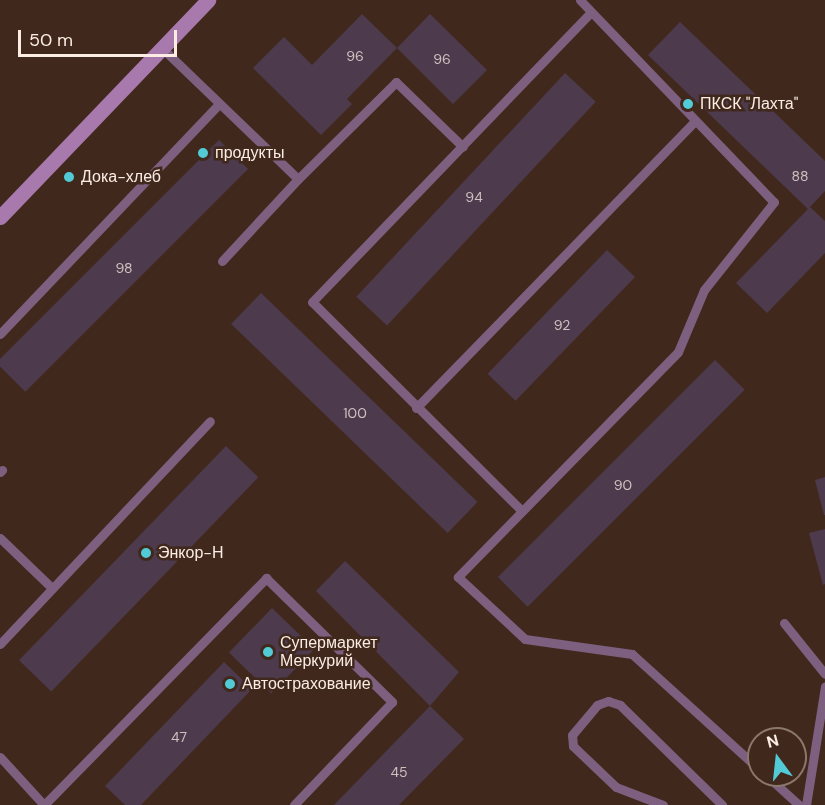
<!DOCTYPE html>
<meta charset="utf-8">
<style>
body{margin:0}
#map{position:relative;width:825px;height:805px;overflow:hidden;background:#40291c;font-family:"DM Sans",sans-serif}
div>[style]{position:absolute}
.building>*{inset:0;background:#4d3a4d;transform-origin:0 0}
.lane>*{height:9px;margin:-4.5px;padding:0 4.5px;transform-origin:4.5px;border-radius:4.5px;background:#7d5f7f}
.secondary>*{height:15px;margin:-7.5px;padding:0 7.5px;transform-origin:7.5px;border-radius:7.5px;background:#a879ac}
.dots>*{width:16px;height:16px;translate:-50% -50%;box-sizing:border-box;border:3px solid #40291c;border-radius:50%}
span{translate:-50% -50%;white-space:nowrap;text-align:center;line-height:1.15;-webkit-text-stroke:5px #40291c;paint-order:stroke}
.number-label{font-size:14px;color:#d0c0be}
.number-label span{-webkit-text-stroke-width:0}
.poi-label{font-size:16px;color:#fcece4}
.left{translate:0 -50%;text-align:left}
.north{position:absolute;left:747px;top:727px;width:60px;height:60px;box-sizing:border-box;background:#40291c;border:2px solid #8b776c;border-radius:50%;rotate:345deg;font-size:16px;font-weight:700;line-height:24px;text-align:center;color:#fcece4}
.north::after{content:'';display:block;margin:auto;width:21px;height:27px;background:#52cbd7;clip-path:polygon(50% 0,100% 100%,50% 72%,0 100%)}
.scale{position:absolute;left:18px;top:30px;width:159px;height:27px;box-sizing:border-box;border:3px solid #fcece4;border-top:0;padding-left:8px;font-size:18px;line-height:21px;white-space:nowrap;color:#fcece4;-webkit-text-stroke:4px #40291c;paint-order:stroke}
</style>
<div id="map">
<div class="building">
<div style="clip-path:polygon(362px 14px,397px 48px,430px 14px,487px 70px,453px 104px,397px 48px,347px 99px,352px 104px,321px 135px,253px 68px,284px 37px,312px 65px)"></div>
<div style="clip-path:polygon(680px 22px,825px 161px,825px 191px,810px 207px,825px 221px,825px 253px,767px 313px,736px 283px,808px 209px,648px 55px)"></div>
<div style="left:565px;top:73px;width:42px;height:306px;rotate:43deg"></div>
<div style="left:219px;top:140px;width:41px;height:315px;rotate:45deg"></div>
<div style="left:607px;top:250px;width:39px;height:172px;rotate:44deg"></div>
<div style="left:261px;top:293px;width:301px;height:43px;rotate:44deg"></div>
<div style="left:715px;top:360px;width:42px;height:307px;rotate:45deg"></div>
<div style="left:226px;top:446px;width:45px;height:298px;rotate:44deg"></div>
<div style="clip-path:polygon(825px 477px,825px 515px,824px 515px,815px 480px)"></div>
<div style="clip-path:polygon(825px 529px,825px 584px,823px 585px,809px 533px)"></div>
<div style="clip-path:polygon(345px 561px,459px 672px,430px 706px,464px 739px,399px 805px,334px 805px,430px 706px,316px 591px)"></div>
<div style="left:272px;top:608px;width:59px;height:62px;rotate:44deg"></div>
<div style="clip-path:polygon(224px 662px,252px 689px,141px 805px,125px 805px,105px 786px)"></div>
</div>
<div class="lane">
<div style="left:580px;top:0;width:280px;rotate:46.2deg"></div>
<div style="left:774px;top:202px;width:112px;rotate:128.5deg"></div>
<div style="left:704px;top:290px;width:67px;rotate:112.8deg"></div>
<div style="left:678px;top:352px;width:315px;rotate:134.4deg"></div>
<div style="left:458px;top:577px;width:91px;rotate:42.8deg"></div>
<div style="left:525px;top:639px;width:108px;rotate:8deg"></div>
<div style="left:632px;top:654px;width:171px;rotate:42.2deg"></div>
<div style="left:163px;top:49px;width:187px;rotate:43.9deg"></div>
<div style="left:298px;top:179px;width:138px;rotate:-44.7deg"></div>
<div style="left:396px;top:82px;width:93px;rotate:44.1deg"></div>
<div style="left:222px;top:261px;width:112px;rotate:-47.2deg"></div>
<div style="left:0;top:334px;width:318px;rotate:-46.4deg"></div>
<div style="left:416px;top:408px;width:400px;rotate:-45.8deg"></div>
<div style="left:0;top:472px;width:3px;rotate:-45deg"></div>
<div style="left:522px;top:511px;width:296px;rotate:-135.1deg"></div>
<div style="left:312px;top:302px;width:401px;rotate:-46.1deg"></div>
<div style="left:0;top:538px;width:71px;rotate:43.9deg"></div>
<div style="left:784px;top:623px;width:65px;rotate:51.2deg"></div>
<div style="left:0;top:644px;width:306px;rotate:-46.7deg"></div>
<div style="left:0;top:757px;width:65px;rotate:47.5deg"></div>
<div style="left:766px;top:775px;width:45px;rotate:42.3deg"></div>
<div style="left:44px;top:805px;width:318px;rotate:-45.6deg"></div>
<div style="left:266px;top:578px;width:177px;rotate:44.5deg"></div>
<div style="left:392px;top:702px;width:142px;rotate:133.6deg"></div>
<div style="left:663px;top:805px;width:50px;rotate:-159deg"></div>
<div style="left:616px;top:787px;width:59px;rotate:-136.4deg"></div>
<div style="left:573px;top:746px;width:11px;rotate:-95deg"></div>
<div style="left:572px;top:735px;width:39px;rotate:-50deg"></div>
<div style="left:597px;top:705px;width:12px;rotate:-20deg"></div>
<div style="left:608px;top:701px;width:13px;rotate:18deg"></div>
<div style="left:620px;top:705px;width:143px;rotate:44.4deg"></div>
<div style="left:806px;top:805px;width:120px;rotate:-80.9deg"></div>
</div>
<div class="secondary">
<div style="left:0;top:217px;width:301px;rotate:-46.2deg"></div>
</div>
<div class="dots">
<div style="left:688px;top:104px;background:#52cbd7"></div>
<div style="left:203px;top:153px;background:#52cbd7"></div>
<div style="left:69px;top:177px;background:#52cbd7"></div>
<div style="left:146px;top:553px;background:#52cbd7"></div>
<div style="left:268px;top:652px;background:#52cbd7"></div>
<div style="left:230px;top:684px;background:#52cbd7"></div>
</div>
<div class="number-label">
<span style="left:355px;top:56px">96</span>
<span style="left:442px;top:59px">96</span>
<span style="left:800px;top:176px">88</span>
<span style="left:474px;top:197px">94</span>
<span style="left:124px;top:268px">98</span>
<span style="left:562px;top:325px">92</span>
<span style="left:355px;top:413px">100</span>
<span style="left:623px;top:485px">90</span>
<span style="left:179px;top:737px">47</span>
<span style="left:399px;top:772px">45</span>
</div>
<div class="poi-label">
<span class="left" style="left:700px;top:104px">ПКСК "Лахта"</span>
<span class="left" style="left:215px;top:153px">продукты</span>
<span class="left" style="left:81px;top:177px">Дока-хлеб</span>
<span class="left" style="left:158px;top:553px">Энкор-Н</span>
<span class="left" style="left:280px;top:652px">Супермаркет<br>Меркурий</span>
<span class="left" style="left:242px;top:684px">Автострахование</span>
</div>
<div class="north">N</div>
<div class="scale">50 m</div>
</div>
